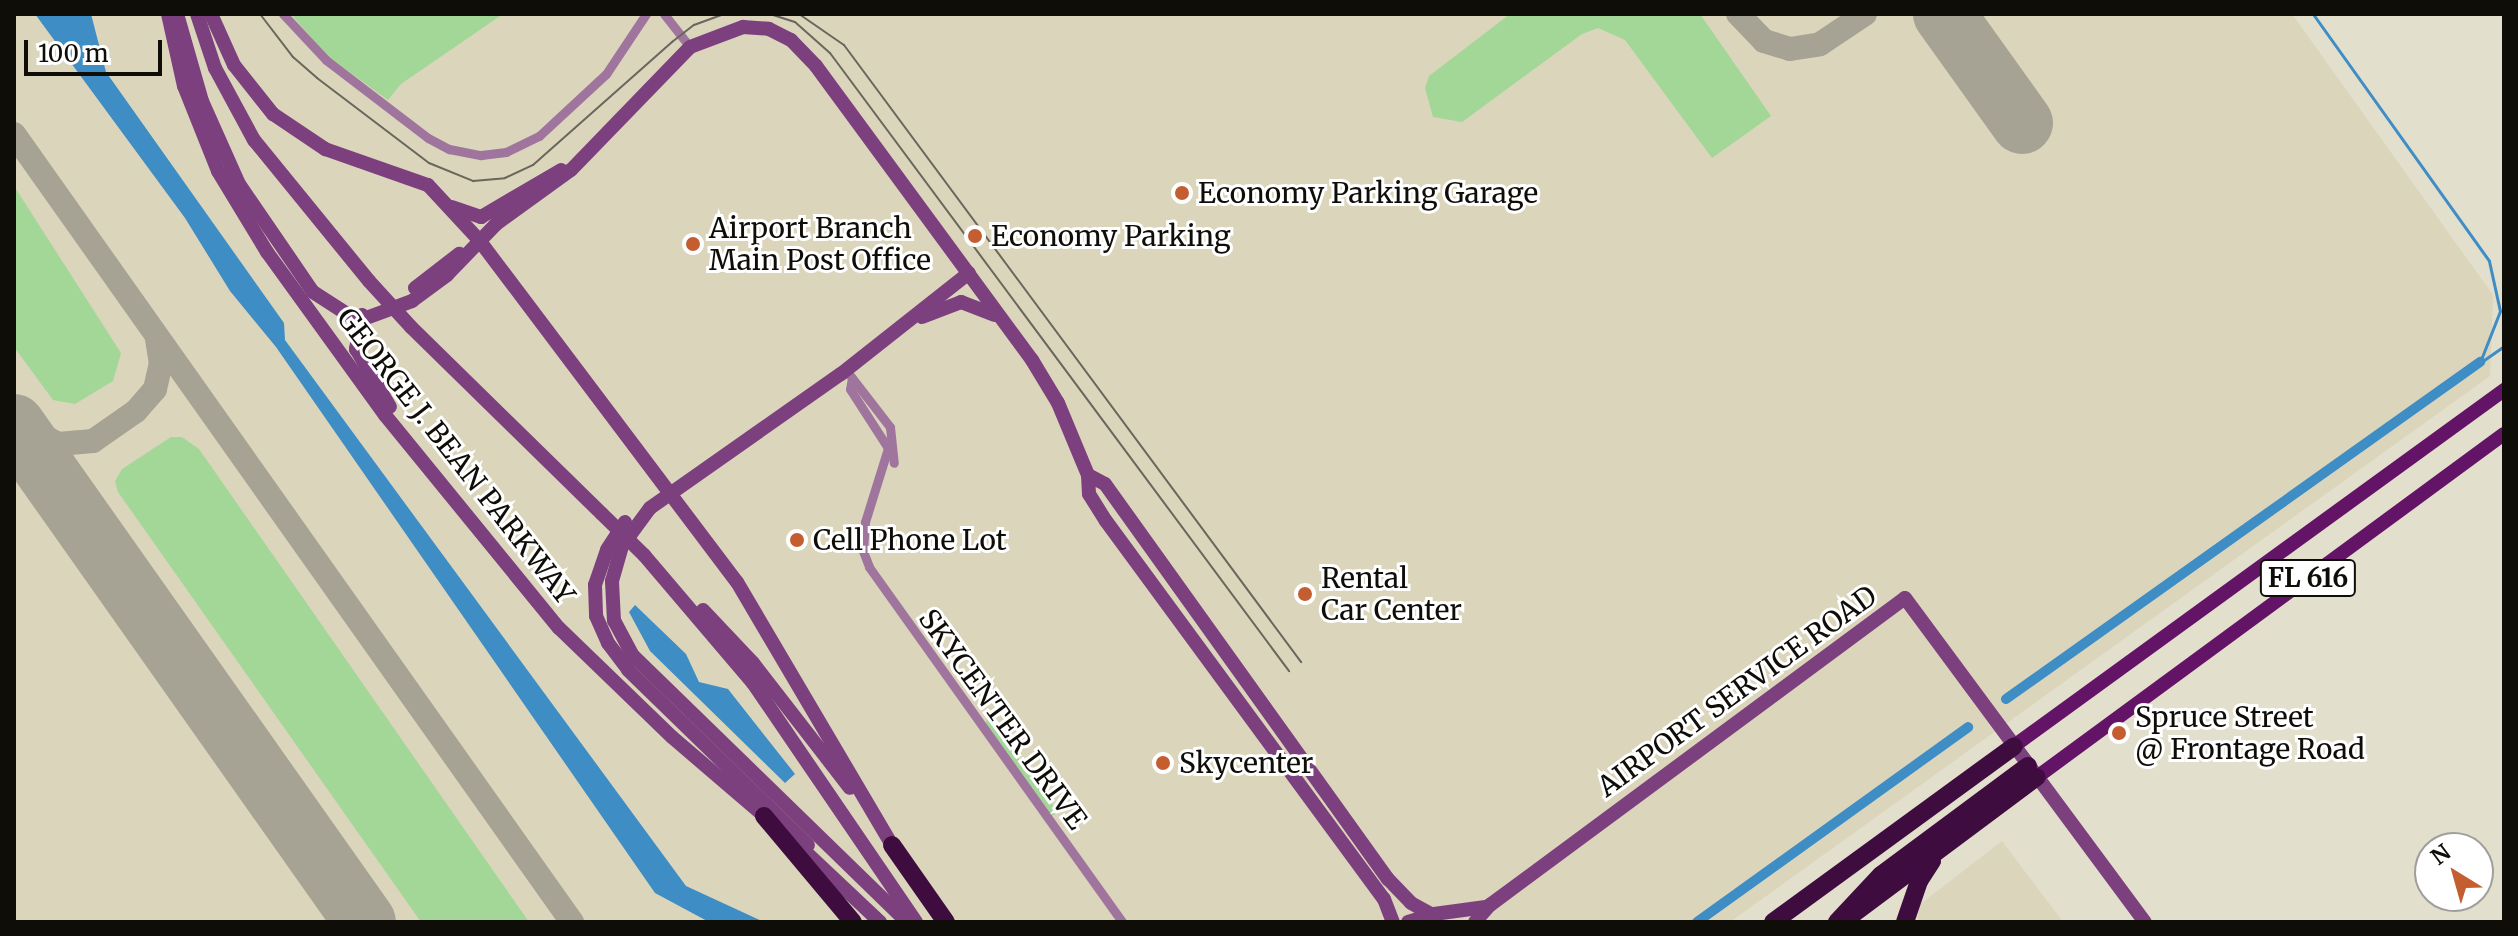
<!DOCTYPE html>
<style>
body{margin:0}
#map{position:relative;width:2518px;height:936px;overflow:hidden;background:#e3dfcd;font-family:Merriweather,serif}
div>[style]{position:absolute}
.built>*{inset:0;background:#dbd5bc}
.green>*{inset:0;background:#a2d797}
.water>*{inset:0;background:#3f8dc5}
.stream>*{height:3px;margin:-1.5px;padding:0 1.5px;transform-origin:1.5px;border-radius:1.5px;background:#3f8dc5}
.canal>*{height:10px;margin:-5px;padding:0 5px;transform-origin:5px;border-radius:5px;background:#3f8dc5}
.taxiway>*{height:24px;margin:-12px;padding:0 12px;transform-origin:12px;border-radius:12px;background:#a6a294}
.runway>*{height:62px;margin:-31px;padding:0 31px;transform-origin:31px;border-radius:31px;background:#a6a294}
.street>*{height:9px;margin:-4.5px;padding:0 4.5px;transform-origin:4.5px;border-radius:4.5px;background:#9f759e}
.secondary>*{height:14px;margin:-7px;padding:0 7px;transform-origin:7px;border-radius:7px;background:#7d407e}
.primary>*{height:14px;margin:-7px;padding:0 7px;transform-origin:7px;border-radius:7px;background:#641466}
.highway>*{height:18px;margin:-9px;padding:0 9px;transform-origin:9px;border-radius:9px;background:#3f0c40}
.tram>*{height:2px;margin:-1px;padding:0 1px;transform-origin:1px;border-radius:1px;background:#69665b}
.secondary-bridge>*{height:14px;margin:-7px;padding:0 7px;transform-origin:7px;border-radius:7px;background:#7d407e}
.dots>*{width:22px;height:22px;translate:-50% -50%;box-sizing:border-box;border:4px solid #fff;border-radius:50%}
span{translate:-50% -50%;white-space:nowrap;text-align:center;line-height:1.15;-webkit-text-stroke:6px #fff;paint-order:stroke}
.shield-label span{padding:2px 6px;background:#fff;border:2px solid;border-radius:6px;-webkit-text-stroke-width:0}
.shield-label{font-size:26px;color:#0f0d08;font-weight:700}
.poi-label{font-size:28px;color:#0f0d08}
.left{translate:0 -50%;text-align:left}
.street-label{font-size:28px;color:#0f0d08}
.frame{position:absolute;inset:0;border:16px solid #0f0d08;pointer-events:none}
.north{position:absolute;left:2414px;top:832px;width:80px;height:80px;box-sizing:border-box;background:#fff;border:2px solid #9f9e9c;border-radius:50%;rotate:323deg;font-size:22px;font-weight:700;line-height:32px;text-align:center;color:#0f0d08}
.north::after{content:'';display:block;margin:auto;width:28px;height:36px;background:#c45e31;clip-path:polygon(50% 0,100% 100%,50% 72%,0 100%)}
.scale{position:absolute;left:24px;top:40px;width:138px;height:36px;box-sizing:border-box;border:4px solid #0f0d08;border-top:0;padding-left:10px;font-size:24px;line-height:28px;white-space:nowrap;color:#0f0d08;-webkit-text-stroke:6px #fff;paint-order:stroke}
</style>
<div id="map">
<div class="built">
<div style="clip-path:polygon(14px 14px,2292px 14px,2493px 295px,2490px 376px,1730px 922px,14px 922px)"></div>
<div style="clip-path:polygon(2002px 841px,2063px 922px,1917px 922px,1919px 905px)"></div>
</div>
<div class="green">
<div style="clip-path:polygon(291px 14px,503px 14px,401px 84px,388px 100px,326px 55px)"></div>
<div style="clip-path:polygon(1510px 14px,1700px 14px,1771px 116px,1712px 158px,1625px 40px,1598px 28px,1582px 34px,1462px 122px,1433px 117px,1425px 88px,1429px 76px)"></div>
<div style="clip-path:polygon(14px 186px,121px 353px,113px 381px,75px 404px,53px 400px,14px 347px)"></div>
<div style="clip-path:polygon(171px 437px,182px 437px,199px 449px,529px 922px,421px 922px,118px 492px,115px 481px,122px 469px)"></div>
<div style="clip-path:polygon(987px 716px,1058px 812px,1052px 816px,1045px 806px,986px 724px)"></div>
</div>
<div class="water">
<div style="clip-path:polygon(35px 14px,91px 14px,106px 72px,284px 323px,285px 340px,686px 886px,764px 922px,709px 922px,655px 893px,276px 347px,230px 291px,185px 218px)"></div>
<div style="clip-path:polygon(635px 605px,686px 654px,699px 682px,728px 689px,795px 774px,785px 783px,650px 651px,629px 612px)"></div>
</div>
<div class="stream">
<div style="left:2313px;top:14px;width:303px;rotate:54.5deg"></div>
<div style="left:2489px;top:261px;width:51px;rotate:77.6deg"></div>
<div style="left:2500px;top:311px;width:55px;rotate:111.4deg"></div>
<div style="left:2484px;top:360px;width:24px;rotate:-35deg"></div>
</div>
<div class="canal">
<div style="left:2006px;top:699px;width:582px;rotate:-35.41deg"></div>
<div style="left:1697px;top:922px;width:334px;rotate:-35.7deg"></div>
</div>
<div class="taxiway">
<div style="left:1738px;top:14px;width:37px;rotate:46deg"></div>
<div style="left:1764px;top:41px;width:27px;rotate:17deg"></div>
<div style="left:1790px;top:49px;width:30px;rotate:-9deg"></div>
<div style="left:1820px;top:44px;width:54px;rotate:-33.7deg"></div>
<div style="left:14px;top:134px;width:966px;rotate:54.7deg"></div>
<div style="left:14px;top:420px;width:50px;rotate:28.6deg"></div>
<div style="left:58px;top:444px;width:35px;rotate:-5deg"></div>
<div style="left:93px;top:441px;width:52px;rotate:-34.9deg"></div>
<div style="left:136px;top:411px;width:29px;rotate:-49deg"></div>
<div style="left:155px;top:389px;width:26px;rotate:-77deg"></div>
<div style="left:161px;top:364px;width:24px;rotate:-99deg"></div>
</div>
<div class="runway">
<div style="left:1944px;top:14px;width:134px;rotate:54.4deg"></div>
<div style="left:14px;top:425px;width:608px;rotate:54.77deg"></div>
</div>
<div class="street">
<div style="left:283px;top:14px;width:63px;rotate:46.9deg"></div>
<div style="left:326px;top:60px;width:128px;rotate:37.4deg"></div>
<div style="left:428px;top:138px;width:24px;rotate:28deg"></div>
<div style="left:449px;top:149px;width:33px;rotate:11deg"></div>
<div style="left:481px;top:155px;width:25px;rotate:-7deg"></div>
<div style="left:506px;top:152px;width:37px;rotate:-26deg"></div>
<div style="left:539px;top:136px;width:91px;rotate:-42.8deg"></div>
<div style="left:606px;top:74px;width:72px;rotate:-56.3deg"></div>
<div style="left:664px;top:14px;width:42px;rotate:51.8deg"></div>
<div style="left:849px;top:374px;width:67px;rotate:52.3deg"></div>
<div style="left:890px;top:427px;width:36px;rotate:84deg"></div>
<div style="left:852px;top:378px;width:11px;rotate:100deg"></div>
<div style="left:850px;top:389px;width:70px;rotate:57.2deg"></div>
<div style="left:888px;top:448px;width:77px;rotate:107.3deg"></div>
<div style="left:865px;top:522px;width:29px;rotate:94deg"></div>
<div style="left:863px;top:551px;width:17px;rotate:69deg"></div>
<div style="left:869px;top:567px;width:436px;rotate:54.5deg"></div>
</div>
<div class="secondary">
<div style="left:168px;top:14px;width:74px;rotate:77.5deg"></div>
<div style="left:184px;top:86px;width:92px;rotate:68.2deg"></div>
<div style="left:218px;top:171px;width:95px;rotate:58.8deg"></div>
<div style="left:267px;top:252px;width:201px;rotate:54.1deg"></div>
<div style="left:385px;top:415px;width:275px;rotate:50.8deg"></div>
<div style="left:559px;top:628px;width:157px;rotate:44deg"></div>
<div style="left:672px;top:737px;width:130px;rotate:40.6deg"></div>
<div style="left:177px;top:14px;width:91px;rotate:74deg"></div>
<div style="left:202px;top:101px;width:91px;rotate:66deg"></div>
<div style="left:239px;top:184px;width:131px;rotate:55.6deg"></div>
<div style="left:313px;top:292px;width:54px;rotate:32.8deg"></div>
<div style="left:358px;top:321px;width:58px;rotate:-20.3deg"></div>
<div style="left:412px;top:301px;width:44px;rotate:-36.6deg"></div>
<div style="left:447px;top:275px;width:71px;rotate:-46.1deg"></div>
<div style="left:496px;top:224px;width:92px;rotate:-35.8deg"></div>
<div style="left:571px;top:170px;width:171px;rotate:-45.9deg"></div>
<div style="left:690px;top:47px;width:57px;rotate:-20.7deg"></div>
<div style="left:743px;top:27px;width:26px;rotate:4deg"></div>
<div style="left:769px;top:29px;width:25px;rotate:27deg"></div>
<div style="left:791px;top:40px;width:36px;rotate:46deg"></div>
<div style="left:816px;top:66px;width:365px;rotate:53.7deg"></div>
<div style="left:1032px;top:360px;width:50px;rotate:58.8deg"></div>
<div style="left:1058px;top:403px;width:78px;rotate:67.4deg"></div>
<div style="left:1088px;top:475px;width:19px;rotate:87deg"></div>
<div style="left:1089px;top:494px;width:32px;rotate:58deg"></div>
<div style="left:1106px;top:521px;width:469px;rotate:53.7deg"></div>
<div style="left:1384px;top:899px;width:25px;rotate:69deg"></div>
<div style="left:197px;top:14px;width:57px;rotate:71.6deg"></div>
<div style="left:215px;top:68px;width:82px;rotate:61.6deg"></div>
<div style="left:254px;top:140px;width:182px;rotate:50.8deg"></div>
<div style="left:211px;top:14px;width:56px;rotate:65.7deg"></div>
<div style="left:234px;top:65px;width:63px;rotate:51.5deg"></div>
<div style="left:273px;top:114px;width:63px;rotate:33.9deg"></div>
<div style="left:325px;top:149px;width:109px;rotate:19.3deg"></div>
<div style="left:428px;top:185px;width:75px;rotate:47.2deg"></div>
<div style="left:479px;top:240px;width:428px;rotate:53deg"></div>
<div style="left:737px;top:582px;width:305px;rotate:59.5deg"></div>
<div style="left:452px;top:207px;width:31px;rotate:19deg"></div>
<div style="left:481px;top:217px;width:93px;rotate:-30.4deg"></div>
<div style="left:415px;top:288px;width:56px;rotate:-37.7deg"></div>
<div style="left:362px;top:315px;width:35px;rotate:100deg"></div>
<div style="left:356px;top:349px;width:67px;rotate:59.6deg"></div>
<div style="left:922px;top:317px;width:42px;rotate:-21deg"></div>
<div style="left:961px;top:302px;width:36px;rotate:21deg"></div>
<div style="left:411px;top:327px;width:267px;rotate:44.4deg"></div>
<div style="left:1088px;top:475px;width:19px;rotate:28deg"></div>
<div style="left:1105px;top:484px;width:486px;rotate:54.4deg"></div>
<div style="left:1388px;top:879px;width:33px;rotate:46deg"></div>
<div style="left:1411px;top:903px;width:23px;rotate:29deg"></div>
<div style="left:625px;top:522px;width:33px;rotate:123deg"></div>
<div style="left:607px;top:550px;width:37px;rotate:109deg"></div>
<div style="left:595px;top:585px;width:31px;rotate:88deg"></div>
<div style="left:596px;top:616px;width:30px;rotate:66deg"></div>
<div style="left:608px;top:643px;width:34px;rotate:53deg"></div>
<div style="left:628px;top:670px;width:251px;rotate:44.2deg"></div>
<div style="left:644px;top:555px;width:168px;rotate:49.6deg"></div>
<div style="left:753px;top:683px;width:289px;rotate:55.7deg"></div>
<div style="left:703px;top:610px;width:73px;rotate:46.7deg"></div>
<div style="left:753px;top:663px;width:158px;rotate:52.2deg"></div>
<div style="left:793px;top:840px;width:120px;rotate:43.3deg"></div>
<div style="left:1434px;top:914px;width:52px;rotate:-7.7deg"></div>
<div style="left:907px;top:922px;width:382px;rotate:-135.8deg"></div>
<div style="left:633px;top:656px;width:40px;rotate:-118deg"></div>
<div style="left:614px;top:621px;width:40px;rotate:-92.9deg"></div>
<div style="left:612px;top:581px;width:36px;rotate:-74deg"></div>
<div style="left:622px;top:546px;width:47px;rotate:-53.6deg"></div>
<div style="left:650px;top:508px;width:233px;rotate:-35.1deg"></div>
<div style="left:841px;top:374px;width:163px;rotate:-38.3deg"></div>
<div style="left:1408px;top:922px;width:27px;rotate:-17deg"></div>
<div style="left:1475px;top:922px;width:23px;rotate:-49deg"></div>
<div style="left:1490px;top:905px;width:516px;rotate:-36.49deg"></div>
<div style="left:1905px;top:598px;width:403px;rotate:53.5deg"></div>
</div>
<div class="primary">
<div style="left:2014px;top:746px;width:606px;rotate:-36deg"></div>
<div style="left:2037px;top:777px;width:579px;rotate:-36.3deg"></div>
</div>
<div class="highway">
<div style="left:764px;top:816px;width:138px;rotate:50deg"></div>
<div style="left:892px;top:845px;width:94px;rotate:55deg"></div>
<div style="left:1853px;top:914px;width:229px;rotate:-36.7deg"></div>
<div style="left:1773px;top:922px;width:298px;rotate:-36.1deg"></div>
<div style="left:1837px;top:922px;width:64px;rotate:-46.9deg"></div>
<div style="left:1881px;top:875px;width:183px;rotate:-36.6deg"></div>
<div style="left:1905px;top:922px;width:43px;rotate:-71.1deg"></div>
<div style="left:1919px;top:881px;width:24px;rotate:-57deg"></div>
</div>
<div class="tram">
<div style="left:260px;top:14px;width:54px;rotate:52.5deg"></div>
<div style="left:293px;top:57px;width:32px;rotate:41deg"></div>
<div style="left:317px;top:78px;width:141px;rotate:37.2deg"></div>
<div style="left:429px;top:163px;width:48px;rotate:22.2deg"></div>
<div style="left:473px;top:181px;width:32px;rotate:-5deg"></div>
<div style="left:505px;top:178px;width:31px;rotate:-25deg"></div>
<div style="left:533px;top:165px;width:186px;rotate:-41.5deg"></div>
<div style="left:672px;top:42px;width:28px;rotate:-38deg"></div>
<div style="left:694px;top:25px;width:32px;rotate:-20deg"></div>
<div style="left:770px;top:14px;width:26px;rotate:18deg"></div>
<div style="left:795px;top:22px;width:47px;rotate:41.5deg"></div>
<div style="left:830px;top:53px;width:770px;rotate:53.4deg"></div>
<div style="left:799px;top:14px;width:55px;rotate:34.6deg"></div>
<div style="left:844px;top:45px;width:768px;rotate:53.47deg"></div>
</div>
<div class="secondary-bridge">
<div style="left:369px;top:281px;width:62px;rotate:47.6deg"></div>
<div style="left:602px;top:514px;width:59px;rotate:44.3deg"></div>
</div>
<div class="dots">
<div style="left:1182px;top:193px;background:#c45e31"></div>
<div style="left:975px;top:236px;background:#c45e31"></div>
<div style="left:693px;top:244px;background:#c45e31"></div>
<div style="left:797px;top:540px;background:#c45e31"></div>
<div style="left:1305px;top:594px;background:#c45e31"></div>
<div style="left:2119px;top:733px;background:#c45e31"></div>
<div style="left:1163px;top:763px;background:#c45e31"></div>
</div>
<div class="shield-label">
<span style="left:2308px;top:578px">FL 616</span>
</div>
<div class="poi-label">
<span class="left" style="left:1198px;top:193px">Economy Parking Garage</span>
<span class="left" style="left:709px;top:244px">Airport Branch<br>Main Post Office</span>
<span class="left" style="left:991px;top:236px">Economy Parking</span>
<span class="left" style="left:813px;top:540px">Cell Phone Lot</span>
<span class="left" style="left:1321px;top:594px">Rental<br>Car Center</span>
<span class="left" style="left:2135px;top:733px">Spruce Street<br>@ Frontage Road</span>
<span class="left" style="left:1179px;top:763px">Skycenter</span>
</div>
<div class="street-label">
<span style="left:456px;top:456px;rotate:52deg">GEORGE J. BEAN PARKWAY</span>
<span style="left:1737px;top:691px;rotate:-36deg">AIRPORT SERVICE ROAD</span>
<span style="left:1003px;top:719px;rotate:54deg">SKYCENTER DRIVE</span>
</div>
<div class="frame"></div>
<div class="north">N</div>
<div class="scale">100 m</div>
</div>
